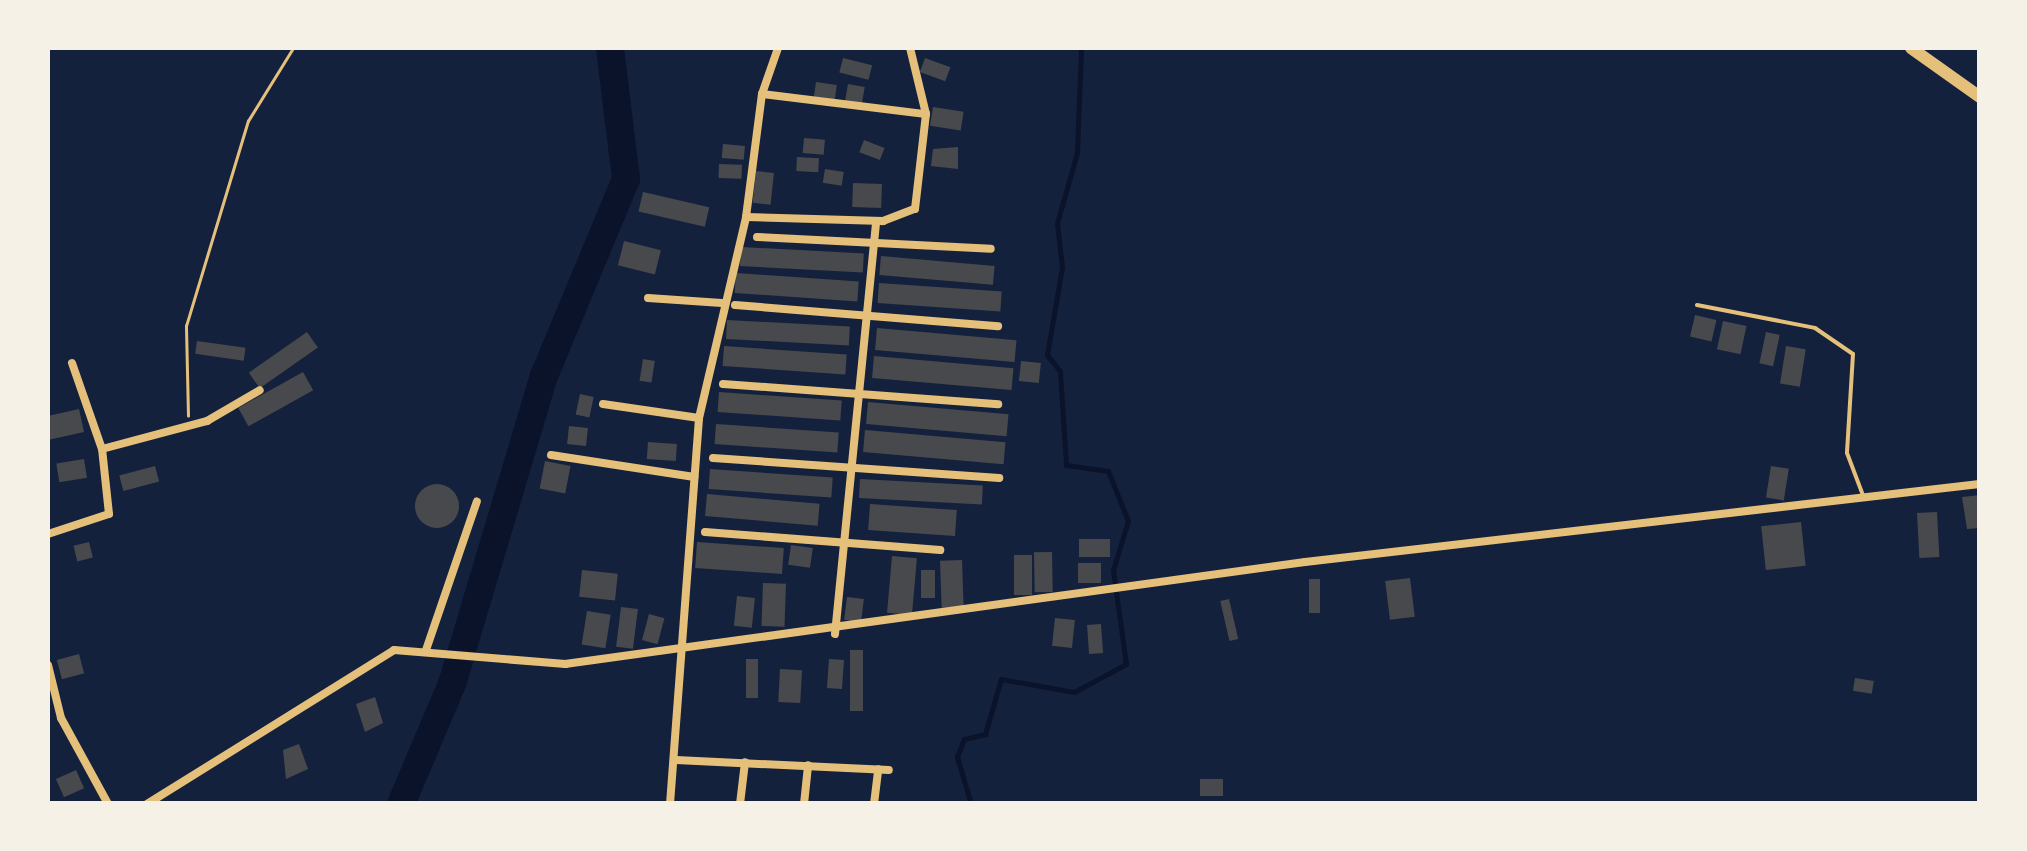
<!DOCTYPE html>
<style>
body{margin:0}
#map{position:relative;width:2027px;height:851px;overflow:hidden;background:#14213d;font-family:Overpass,sans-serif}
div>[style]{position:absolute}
.stream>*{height:5px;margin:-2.5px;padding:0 2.5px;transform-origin:2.5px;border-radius:2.5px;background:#0b132b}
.river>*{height:28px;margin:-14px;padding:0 14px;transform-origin:14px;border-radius:14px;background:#0b132b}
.building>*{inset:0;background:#48494c;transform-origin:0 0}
.round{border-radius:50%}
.path>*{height:2.5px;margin:-1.25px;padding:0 1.25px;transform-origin:1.25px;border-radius:1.25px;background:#e5c07b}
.service>*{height:4px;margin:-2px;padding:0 2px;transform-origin:2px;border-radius:2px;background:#e5c07b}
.minor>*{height:8px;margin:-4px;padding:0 4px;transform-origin:4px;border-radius:4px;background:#e5c07b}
.trunk>*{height:12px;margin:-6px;padding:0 6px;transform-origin:6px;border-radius:6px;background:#e5c07b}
span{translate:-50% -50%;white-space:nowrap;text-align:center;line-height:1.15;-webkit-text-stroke:8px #f6f1e7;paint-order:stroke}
.frame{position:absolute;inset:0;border:50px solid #f6f1e7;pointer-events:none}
</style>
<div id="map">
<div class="stream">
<div style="left:971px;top:804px;width:49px;rotate:-106.6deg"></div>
<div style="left:957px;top:757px;width:19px;rotate:-69deg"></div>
<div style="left:964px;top:739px;width:22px;rotate:-13deg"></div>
<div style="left:985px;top:734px;width:57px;rotate:-73.8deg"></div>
<div style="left:1001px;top:679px;width:74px;rotate:10.1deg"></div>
<div style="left:1074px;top:692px;width:59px;rotate:-28.3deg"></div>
<div style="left:1126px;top:664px;width:95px;rotate:-97.9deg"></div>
<div style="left:1113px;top:570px;width:51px;rotate:-73deg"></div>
<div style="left:1128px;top:521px;width:54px;rotate:-111.8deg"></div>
<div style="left:1108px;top:471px;width:42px;rotate:-171.9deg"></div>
<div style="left:1066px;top:465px;width:94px;rotate:-93.7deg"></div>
<div style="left:1060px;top:371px;width:21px;rotate:-129deg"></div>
<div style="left:1047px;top:355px;width:89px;rotate:-80.3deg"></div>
<div style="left:1062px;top:267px;width:44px;rotate:-96.5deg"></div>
<div style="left:1057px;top:223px;width:73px;rotate:-74.1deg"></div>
<div style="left:1077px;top:153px;width:105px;rotate:-87.8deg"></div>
</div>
<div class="river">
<div style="left:401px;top:804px;width:130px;rotate:-67deg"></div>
<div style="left:452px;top:684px;width:321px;rotate:-73.4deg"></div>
<div style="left:544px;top:376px;width:213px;rotate:-67.4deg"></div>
<div style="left:626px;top:179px;width:132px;rotate:-97deg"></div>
</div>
<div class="building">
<div style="left:843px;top:58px;width:30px;height:15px;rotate:14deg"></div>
<div style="left:925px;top:58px;width:27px;height:15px;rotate:20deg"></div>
<div style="left:816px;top:82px;width:21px;height:15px;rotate:8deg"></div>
<div style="left:848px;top:84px;width:17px;height:17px;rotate:10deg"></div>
<div style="left:933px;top:107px;width:31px;height:19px;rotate:9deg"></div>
<div style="left:804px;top:138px;width:21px;height:15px;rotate:5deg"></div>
<div style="left:864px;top:140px;width:22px;height:13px;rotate:21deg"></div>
<div style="left:723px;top:144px;width:22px;height:14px;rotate:5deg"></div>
<div style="clip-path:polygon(958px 147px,958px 169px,931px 166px,933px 149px)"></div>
<div style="left:797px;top:157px;width:22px;height:14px;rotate:3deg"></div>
<div style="left:719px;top:164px;width:23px;height:14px;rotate:2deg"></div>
<div style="left:825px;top:169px;width:19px;height:14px;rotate:9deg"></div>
<div style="left:756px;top:171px;width:18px;height:32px;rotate:6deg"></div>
<div style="left:853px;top:183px;width:29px;height:24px;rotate:2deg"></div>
<div style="left:643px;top:192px;width:68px;height:20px;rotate:13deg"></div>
<div style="left:624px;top:241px;width:38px;height:25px;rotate:14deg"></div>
<div style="left:741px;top:247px;width:123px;height:19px;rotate:3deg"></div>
<div style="left:881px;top:256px;width:114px;height:19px;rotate:5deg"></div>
<div style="left:736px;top:273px;width:123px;height:20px;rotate:4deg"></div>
<div style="left:879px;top:283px;width:123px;height:20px;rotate:4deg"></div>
<div style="left:1695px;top:315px;width:22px;height:22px;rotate:13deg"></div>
<div style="left:727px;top:320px;width:123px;height:19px;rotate:3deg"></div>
<div style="left:1723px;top:321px;width:24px;height:29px;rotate:12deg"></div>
<div style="left:877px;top:328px;width:140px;height:22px;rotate:5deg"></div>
<div style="left:307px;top:332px;width:19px;height:71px;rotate:55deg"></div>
<div style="left:1766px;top:332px;width:14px;height:32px;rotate:12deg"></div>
<div style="left:197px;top:341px;width:49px;height:13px;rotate:8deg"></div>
<div style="left:724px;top:346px;width:123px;height:20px;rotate:4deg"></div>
<div style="left:1786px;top:346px;width:20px;height:38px;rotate:9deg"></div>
<div style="left:874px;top:356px;width:140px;height:22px;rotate:5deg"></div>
<div style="left:643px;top:359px;width:12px;height:22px;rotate:9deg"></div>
<div style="left:1021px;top:361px;width:20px;height:20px;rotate:6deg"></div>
<div style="left:303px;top:372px;width:21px;height:74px;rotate:61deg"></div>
<div style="left:719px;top:392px;width:123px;height:20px;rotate:4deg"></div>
<div style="left:580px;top:394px;width:14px;height:21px;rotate:12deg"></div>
<div style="left:868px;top:402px;width:141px;height:22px;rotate:5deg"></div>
<div style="clip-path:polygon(79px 409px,84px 432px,48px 440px,48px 416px)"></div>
<div style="left:716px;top:424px;width:123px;height:20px;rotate:4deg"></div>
<div style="left:569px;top:426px;width:19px;height:18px;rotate:6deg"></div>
<div style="left:865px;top:430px;width:141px;height:22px;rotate:5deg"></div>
<div style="left:648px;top:442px;width:29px;height:17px;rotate:4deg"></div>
<div style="left:84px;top:459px;width:19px;height:28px;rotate:81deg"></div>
<div style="left:545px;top:461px;width:26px;height:28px;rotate:11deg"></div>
<div style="left:155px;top:466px;width:16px;height:37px;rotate:75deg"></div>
<div style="left:1771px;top:466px;width:18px;height:32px;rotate:9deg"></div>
<div style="left:710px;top:469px;width:123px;height:20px;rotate:4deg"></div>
<div style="left:860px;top:479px;width:123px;height:19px;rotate:3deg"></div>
<div class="round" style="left:415px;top:484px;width:44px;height:44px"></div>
<div style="left:707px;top:494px;width:113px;height:22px;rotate:5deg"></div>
<div style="clip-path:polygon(1980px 495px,1980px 528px,1967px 529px,1962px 497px)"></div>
<div style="left:870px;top:504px;width:87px;height:26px;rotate:4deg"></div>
<div style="left:1937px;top:512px;width:45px;height:20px;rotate:87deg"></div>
<div style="left:1801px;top:522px;width:44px;height:40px;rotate:84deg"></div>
<div style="left:1079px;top:539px;width:31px;height:18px"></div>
<div style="left:89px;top:542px;width:16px;height:16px;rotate:76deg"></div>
<div style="left:697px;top:542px;width:87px;height:26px;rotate:4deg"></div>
<div style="left:791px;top:545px;width:22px;height:20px;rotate:8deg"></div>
<div style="left:1052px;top:552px;width:40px;height:18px;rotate:89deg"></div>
<div style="left:1014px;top:555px;width:18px;height:40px"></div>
<div style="left:892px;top:556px;width:25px;height:57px;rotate:5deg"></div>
<div style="left:962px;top:560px;width:47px;height:22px;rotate:88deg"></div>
<div style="left:1101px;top:563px;width:20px;height:23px;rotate:90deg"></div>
<div style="left:582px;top:570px;width:36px;height:27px;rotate:6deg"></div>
<div style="left:921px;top:570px;width:14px;height:28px"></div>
<div style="left:1410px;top:578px;width:39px;height:25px;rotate:83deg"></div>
<div style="left:1309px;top:579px;width:11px;height:34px"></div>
<div style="left:763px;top:583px;width:23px;height:43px;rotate:2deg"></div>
<div style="left:737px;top:596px;width:18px;height:30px;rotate:6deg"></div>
<div style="left:847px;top:597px;width:17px;height:23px;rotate:7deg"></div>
<div style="left:1229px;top:599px;width:41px;height:9px;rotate:77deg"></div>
<div style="left:621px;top:607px;width:17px;height:40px;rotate:7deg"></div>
<div style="left:587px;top:611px;width:24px;height:34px;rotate:9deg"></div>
<div style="left:649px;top:614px;width:16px;height:27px;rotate:15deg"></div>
<div style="left:1055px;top:618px;width:20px;height:28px;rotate:6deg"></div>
<div style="left:1101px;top:624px;width:29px;height:14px;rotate:86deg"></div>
<div style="left:850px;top:650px;width:13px;height:61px"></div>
<div style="left:79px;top:654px;width:20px;height:23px;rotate:75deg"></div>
<div style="left:746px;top:659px;width:12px;height:39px"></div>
<div style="left:829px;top:659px;width:15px;height:29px;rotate:4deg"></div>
<div style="left:780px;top:669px;width:22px;height:33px;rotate:3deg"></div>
<div style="left:1855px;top:678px;width:19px;height:13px;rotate:9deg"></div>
<div style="clip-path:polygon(375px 697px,383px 723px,365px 732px,356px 704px)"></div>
<div style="clip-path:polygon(299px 744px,308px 769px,286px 779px,283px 750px)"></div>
<div style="left:76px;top:770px;width:20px;height:22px;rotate:66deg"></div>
<div style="left:1223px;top:779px;width:17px;height:23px;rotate:90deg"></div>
</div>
<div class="path">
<div style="left:188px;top:416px;width:90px;rotate:-91.3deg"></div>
<div style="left:186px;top:326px;width:214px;rotate:-73.2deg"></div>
<div style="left:248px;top:121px;width:86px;rotate:-58.3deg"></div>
</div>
<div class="service">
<div style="left:1697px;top:305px;width:120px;rotate:11deg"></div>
<div style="left:1815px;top:328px;width:46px;rotate:34.4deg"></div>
<div style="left:1853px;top:354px;width:99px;rotate:93.5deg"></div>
<div style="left:1847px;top:453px;width:48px;rotate:69.3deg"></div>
</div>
<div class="minor">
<div style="left:762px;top:94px;width:49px;rotate:-70.8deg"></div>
<div style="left:746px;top:217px;width:124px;rotate:-82.6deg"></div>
<div style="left:762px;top:94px;width:165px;rotate:7deg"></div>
<div style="left:757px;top:237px;width:234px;rotate:2.9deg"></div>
<div style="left:648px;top:298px;width:74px;rotate:3.9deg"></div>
<div style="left:735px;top:305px;width:264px;rotate:4.6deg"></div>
<div style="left:72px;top:363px;width:91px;rotate:70.8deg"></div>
<div style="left:723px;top:384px;width:276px;rotate:4.2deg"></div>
<div style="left:603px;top:404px;width:97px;rotate:8.3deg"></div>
<div style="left:551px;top:455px;width:145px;rotate:8.7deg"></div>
<div style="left:713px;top:458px;width:287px;rotate:4deg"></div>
<div style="left:705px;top:532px;width:236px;rotate:4.4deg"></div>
<div style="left:48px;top:534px;width:64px;rotate:-18.2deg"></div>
<div style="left:109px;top:514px;width:65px;rotate:-96.1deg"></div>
<div style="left:102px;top:449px;width:109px;rotate:-14.9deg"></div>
<div style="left:207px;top:421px;width:61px;rotate:-30.3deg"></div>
<div style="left:835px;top:634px;width:415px;rotate:-84.3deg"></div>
<div style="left:426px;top:650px;width:157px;rotate:-71.1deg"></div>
<div style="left:48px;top:665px;width:55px;rotate:76.2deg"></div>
<div style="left:61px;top:718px;width:98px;rotate:61.3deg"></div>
<div style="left:676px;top:760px;width:213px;rotate:2.7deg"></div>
<div style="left:147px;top:804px;width:291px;rotate:-31.9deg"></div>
<div style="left:394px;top:650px;width:172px;rotate:4.7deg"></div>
<div style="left:565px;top:664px;width:747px;rotate:-7.85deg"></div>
<div style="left:1305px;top:562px;width:679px;rotate:-6.59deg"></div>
<div style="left:670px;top:804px;width:387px;rotate:-85.7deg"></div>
<div style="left:699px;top:418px;width:206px;rotate:-76.8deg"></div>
<div style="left:746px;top:217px;width:137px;rotate:1.7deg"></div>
<div style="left:883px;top:221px;width:34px;rotate:-21deg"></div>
<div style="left:915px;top:209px;width:96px;rotate:-83.4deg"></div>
<div style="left:926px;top:114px;width:68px;rotate:-103.6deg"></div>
<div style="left:740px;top:804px;width:42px;rotate:-83.2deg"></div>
<div style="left:804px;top:804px;width:39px;rotate:-84deg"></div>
<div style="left:874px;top:804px;width:35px;rotate:-83deg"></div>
</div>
<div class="trunk">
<div style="left:1911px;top:48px;width:85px;rotate:35.4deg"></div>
</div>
<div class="frame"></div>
</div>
